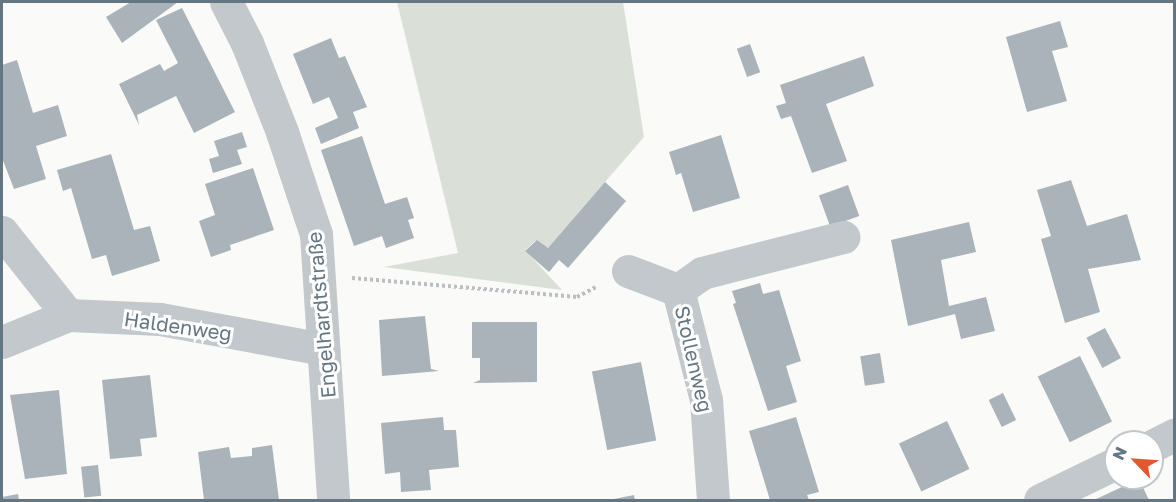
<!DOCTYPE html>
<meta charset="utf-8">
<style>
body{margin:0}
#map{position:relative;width:1176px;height:502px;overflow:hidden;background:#fafaf8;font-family:"Golos Text",sans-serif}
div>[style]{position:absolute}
.green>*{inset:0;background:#dadfd7}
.building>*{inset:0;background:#aab3b9;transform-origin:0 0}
.path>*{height:4px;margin-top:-2px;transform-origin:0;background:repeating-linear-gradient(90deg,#bbbfc2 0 3px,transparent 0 6px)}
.street>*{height:33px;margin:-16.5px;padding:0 16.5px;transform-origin:16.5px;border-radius:16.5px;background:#c3c8cc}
span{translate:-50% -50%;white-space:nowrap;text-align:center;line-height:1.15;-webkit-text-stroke:6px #fff;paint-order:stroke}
.street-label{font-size:20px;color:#657683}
.frame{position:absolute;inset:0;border:3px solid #657683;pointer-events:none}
.north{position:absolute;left:1104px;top:430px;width:60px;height:60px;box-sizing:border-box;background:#fff;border:2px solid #c1c8cd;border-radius:50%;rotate:295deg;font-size:16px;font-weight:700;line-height:24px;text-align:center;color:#657683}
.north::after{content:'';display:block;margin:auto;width:21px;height:27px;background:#e4572e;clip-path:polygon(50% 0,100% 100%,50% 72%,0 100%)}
</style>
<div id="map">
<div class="green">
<div style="clip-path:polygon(397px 2px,623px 2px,644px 137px,548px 248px,535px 241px,525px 250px,562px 290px,384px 267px,458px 253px)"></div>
</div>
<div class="building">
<div style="clip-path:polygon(131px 2px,178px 2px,122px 43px,106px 17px)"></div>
<div style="clip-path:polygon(182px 8px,235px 112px,194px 133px,176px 96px,137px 115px,139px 125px,119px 84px,160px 64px,164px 71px,178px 63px,156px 20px)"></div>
<div style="clip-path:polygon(1060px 21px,1068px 47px,1052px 51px,1067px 101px,1027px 112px,1006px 37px)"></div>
<div style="clip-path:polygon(331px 38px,339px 58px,345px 56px,367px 107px,353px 112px,359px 128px,321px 144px,315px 128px,338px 118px,329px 97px,313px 104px,293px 54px)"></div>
<div style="left:750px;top:44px;width:30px;height:14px;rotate:70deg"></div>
<div style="clip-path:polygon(864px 56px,874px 86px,826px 104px,847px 161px,812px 173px,791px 116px,781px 119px,776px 106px,786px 103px,780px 85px)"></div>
<div style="clip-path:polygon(17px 60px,33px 113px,58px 105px,67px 136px,36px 146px,46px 179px,14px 189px,2px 158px,2px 65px)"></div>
<div style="clip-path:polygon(242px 132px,247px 147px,237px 150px,242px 164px,213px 173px,209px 159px,219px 156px,214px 141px)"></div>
<div style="clip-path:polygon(721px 135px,740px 198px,693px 212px,681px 173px,676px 175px,669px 152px)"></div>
<div style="clip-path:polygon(362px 136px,385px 204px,407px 197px,414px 218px,408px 220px,414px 238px,386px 248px,382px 236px,354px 246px,321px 150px)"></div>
<div style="clip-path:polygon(111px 154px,134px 230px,150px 226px,160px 261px,112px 276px,106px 255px,92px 259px,71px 188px,63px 191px,57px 170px)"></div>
<div style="clip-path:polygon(253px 168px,274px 230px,230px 245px,231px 250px,211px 257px,199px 221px,215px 215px,205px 184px)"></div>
<div style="clip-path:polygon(1071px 180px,1087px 226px,1127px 214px,1141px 260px,1088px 269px,1100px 312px,1065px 323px,1041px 239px,1051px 236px,1037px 190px)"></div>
<div style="clip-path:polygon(605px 182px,626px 201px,568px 268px,559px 260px,549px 272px,525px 251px,537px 240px,548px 248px)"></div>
<div style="left:848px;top:185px;width:33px;height:31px;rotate:70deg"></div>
<div style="clip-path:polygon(969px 222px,976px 252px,941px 260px,949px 306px,986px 297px,995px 331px,961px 339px,955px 314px,908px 326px,891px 240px)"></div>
<div style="clip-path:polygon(760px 283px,763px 294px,779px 290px,801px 361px,786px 366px,797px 402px,768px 411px,733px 304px,736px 303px,732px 291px)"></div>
<div style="clip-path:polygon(425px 316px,431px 369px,439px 371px,382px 376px,379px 320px)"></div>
<div style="clip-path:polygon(472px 322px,537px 322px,537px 382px,473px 383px,480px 380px,480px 358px,472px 358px)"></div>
<div style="left:1105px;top:328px;width:34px;height:21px;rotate:62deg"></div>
<div style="left:880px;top:353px;width:30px;height:20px;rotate:81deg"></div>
<div style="left:1080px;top:356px;width:73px;height:47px;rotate:64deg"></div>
<div style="left:641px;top:362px;width:80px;height:50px;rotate:79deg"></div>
<div style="clip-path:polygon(150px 375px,157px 437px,140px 439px,142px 456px,110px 459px,102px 380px)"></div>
<div style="clip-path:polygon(59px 390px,67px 474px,25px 479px,10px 395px)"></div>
<div style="left:1003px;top:393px;width:30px;height:16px;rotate:64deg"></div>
<div style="clip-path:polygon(443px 417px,444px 430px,456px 430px,459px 467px,429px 470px,431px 490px,401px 492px,400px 472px,385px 474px,381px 423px)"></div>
<div style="clip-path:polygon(796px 417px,819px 492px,807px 495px,809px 500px,770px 500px,749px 431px)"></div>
<div style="left:947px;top:421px;width:53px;height:53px;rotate:65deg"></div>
<div style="clip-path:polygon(272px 445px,279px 500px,204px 500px,198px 452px,229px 447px,231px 458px,252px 456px,252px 448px)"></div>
<div style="left:98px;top:465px;width:31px;height:17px;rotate:84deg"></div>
<div style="clip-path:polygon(1139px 479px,1149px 500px,1094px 500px)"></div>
<div style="clip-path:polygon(18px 494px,19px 500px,2px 500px,2px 497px)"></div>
<div style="clip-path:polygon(634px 495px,635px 500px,614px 500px,614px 499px)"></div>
</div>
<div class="path">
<div style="left:352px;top:278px;width:226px;rotate:4.8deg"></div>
<div style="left:577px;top:297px;width:24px;rotate:-28deg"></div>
</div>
<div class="street">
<div style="left:226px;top:2px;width:46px;rotate:62.9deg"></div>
<div style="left:247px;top:43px;width:96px;rotate:68.5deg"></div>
<div style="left:282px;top:132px;width:108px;rotate:71.6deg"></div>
<div style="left:316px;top:234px;width:267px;rotate:86.3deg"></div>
<div style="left:2px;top:232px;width:106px;rotate:51.5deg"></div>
<div style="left:628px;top:271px;width:53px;rotate:20.8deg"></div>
<div style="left:678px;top:290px;width:114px;rotate:75.7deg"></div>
<div style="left:706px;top:400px;width:100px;rotate:86deg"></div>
<div style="left:678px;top:290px;width:29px;rotate:-35deg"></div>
<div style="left:702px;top:273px;width:146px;rotate:-14.3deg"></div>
<div style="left:2px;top:342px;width:71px;rotate:-22.2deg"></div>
<div style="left:68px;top:315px;width:92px;rotate:2.5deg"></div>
<div style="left:160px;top:319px;width:166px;rotate:10.4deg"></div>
<div style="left:1152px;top:446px;width:25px;rotate:-27deg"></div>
<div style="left:1040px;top:500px;width:85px;rotate:-26deg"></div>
</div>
<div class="street-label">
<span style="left:321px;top:315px;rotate:-95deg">Engelhardtstraße</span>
<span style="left:178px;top:326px;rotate:8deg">Haldenweg</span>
<span style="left:694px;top:359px;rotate:77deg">Stollenweg</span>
</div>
<div class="frame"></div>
<div class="north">N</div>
</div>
